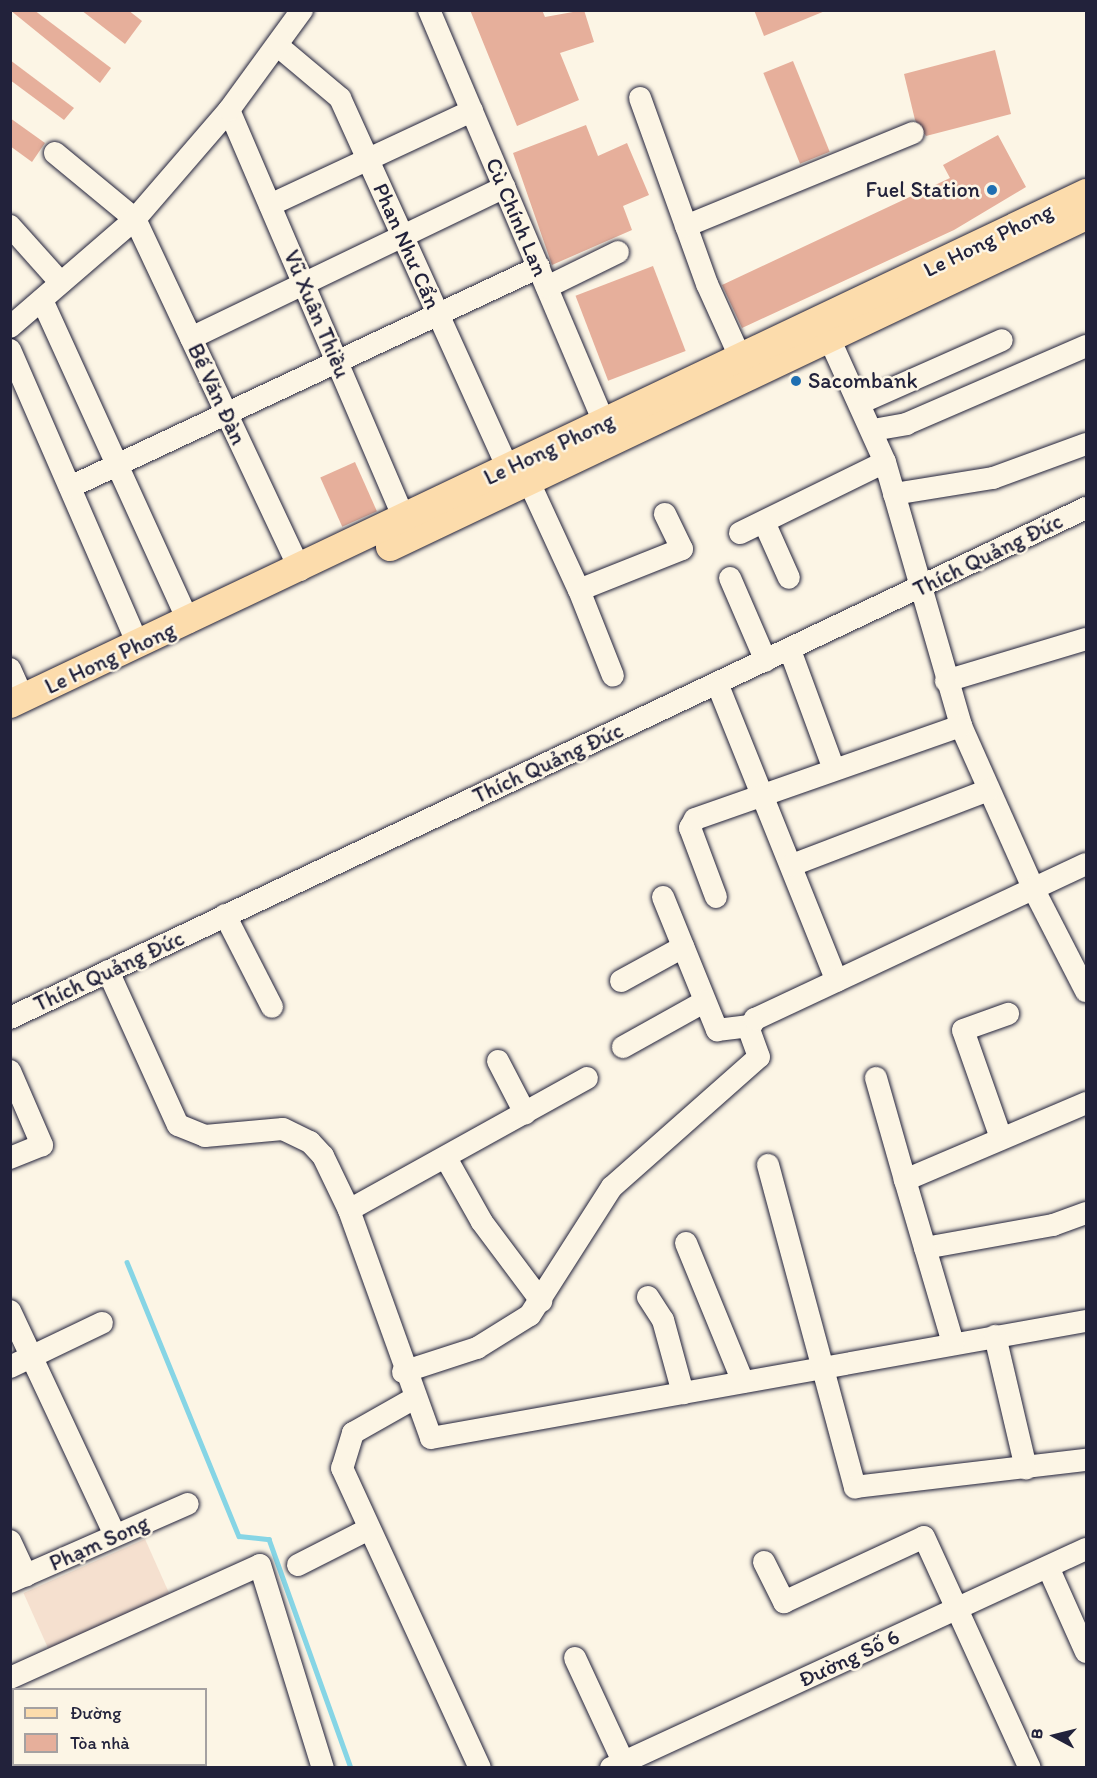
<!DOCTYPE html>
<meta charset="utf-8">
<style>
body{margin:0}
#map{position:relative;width:1097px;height:1778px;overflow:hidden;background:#fcf5e5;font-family:Itim,sans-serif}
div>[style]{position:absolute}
.built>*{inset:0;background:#f5e0cf;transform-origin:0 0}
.stream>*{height:4.5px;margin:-2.25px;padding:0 2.25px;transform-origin:2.25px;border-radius:2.25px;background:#86d5e5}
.building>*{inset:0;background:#e6af9b;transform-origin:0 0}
.roads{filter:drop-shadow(0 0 2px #22223b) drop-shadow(0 0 2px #22223b)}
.minor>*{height:22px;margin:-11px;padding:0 11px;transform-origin:11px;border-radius:11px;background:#fcf5e5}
.major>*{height:28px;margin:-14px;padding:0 14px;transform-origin:14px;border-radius:14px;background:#fcdcac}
.dots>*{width:16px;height:16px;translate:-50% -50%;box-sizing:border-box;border:3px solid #fcf5e5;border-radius:50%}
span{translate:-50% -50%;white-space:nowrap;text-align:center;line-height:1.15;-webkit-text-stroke:5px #fcf5e5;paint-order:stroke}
.poi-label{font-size:22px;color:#22223b}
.right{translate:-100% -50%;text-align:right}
.left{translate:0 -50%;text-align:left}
.street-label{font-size:22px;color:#22223b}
.frame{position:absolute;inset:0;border:12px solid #22223b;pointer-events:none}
.legend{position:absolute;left:12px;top:1688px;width:195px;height:78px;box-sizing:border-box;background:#fcf5e5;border:2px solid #a5a1a1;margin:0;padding:8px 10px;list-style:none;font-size:18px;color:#22223b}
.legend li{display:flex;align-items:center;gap:12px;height:30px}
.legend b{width:30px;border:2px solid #a5a1a1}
.north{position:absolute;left:1025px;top:1706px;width:60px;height:60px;-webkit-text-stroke:4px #fcf5e5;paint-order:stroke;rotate:277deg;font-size:16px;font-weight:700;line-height:24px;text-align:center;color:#22223b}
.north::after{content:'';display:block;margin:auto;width:21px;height:27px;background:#22223b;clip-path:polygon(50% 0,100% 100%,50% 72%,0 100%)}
</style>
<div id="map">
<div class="built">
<div style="left:145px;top:1539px;width:64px;height:133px;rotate:66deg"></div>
</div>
<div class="stream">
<div style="left:127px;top:1262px;width:296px;rotate:67.8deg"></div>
<div style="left:239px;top:1536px;width:30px;rotate:6deg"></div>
<div style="left:269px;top:1539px;width:243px;rotate:70.3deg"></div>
</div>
<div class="building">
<div style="clip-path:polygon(10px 10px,34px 10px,111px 68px,100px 83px)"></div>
<div style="clip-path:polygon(81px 10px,128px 10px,142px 21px,125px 44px)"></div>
<div style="clip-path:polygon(470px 10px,542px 10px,545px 17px,584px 10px,594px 42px,560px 53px,579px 100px,517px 126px)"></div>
<div style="clip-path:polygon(754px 10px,825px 10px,825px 11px,764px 36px)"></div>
<div style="clip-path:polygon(995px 50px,1011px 114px,926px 136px,915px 120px,904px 74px)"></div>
<div style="clip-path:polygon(10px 60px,74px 108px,64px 120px,10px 80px)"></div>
<div style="left:793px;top:61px;width:98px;height:32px;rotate:68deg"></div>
<div style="clip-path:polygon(10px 118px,45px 143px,32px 162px,10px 146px)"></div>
<div style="clip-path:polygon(586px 125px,598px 156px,627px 143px,649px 195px,623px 206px,632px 230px,552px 265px,513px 153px)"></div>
<div style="clip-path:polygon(998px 135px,1026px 187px,954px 230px,742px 328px,722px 285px,950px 178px,943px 165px)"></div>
<div style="left:653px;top:266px;width:91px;height:83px;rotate:69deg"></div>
<div style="left:355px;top:462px;width:54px;height:38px;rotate:66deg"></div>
</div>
<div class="roads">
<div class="minor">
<div style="left:429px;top:10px;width:449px;rotate:67deg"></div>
<div style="left:278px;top:46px;width:81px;rotate:40deg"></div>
<div style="left:340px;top:98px;width:407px;rotate:65.6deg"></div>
<div style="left:640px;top:98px;width:198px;rotate:70.2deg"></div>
<div style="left:707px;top:284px;width:78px;rotate:65.7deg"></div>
<div style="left:229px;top:110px;width:444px;rotate:66.8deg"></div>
<div style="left:55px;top:153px;width:104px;rotate:39.5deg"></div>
<div style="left:135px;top:219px;width:388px;rotate:64.8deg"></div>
<div style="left:270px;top:205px;width:223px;rotate:-25deg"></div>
<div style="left:10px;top:226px;width:76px;rotate:48.2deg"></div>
<div style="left:686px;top:226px;width:245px;rotate:-22.3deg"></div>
<div style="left:547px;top:287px;width:79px;rotate:-26.2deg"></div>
<div style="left:42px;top:300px;width:354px;rotate:65.5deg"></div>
<div style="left:10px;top:327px;width:165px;rotate:-40.8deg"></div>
<div style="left:135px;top:219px;width:144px;rotate:-49.2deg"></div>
<div style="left:229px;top:110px;width:124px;rotate:-53.9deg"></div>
<div style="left:191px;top:338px;width:348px;rotate:-25.7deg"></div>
<div style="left:829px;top:338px;width:136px;rotate:65.7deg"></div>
<div style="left:885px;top:462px;width:275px;rotate:73.9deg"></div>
<div style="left:961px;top:726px;width:177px;rotate:66deg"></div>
<div style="left:1033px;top:888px;width:116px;rotate:62.8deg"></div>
<div style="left:10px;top:350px;width:322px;rotate:66.5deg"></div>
<div style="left:860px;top:403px;width:155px;rotate:-23.9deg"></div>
<div style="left:873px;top:430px;width:34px;rotate:-10deg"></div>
<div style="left:906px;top:424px;width:196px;rotate:-23.4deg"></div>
<div style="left:529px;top:482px;width:119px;rotate:65.2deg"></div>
<div style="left:579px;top:590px;width:111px;rotate:-21.7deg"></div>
<div style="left:682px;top:549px;width:39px;rotate:-116deg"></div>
<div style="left:70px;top:487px;width:518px;rotate:-25.13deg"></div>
<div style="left:894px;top:494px;width:100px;rotate:-9.2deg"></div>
<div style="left:993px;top:478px;width:99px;rotate:-20.1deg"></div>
<div style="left:764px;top:522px;width:61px;rotate:65.9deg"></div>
<div style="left:740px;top:533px;width:161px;rotate:-26.1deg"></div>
<div style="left:730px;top:578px;width:90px;rotate:66.6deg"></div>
<div style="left:579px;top:590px;width:92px;rotate:68.4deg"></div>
<div style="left:790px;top:650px;width:125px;rotate:69.8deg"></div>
<div style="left:10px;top:669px;width:32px;rotate:66deg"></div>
<div style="left:946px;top:681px;width:146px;rotate:-16.7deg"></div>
<div style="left:717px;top:683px;width:321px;rotate:68.1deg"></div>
<div style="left:792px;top:865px;width:210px;rotate:-20.9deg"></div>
<div style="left:663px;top:897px;width:144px;rotate:67.9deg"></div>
<div style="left:717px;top:1030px;width:33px;rotate:-7deg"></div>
<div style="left:716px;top:897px;width:74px;rotate:-110.6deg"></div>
<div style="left:690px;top:828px;width:10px;rotate:-61deg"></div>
<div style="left:695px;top:819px;width:282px;rotate:-19.3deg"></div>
<div style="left:225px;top:915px;width:103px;rotate:62.9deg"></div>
<div style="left:108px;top:971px;width:169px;rotate:65.6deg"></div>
<div style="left:178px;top:1125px;width:29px;rotate:22deg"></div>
<div style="left:205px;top:1136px;width:78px;rotate:-5.1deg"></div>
<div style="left:283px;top:1129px;width:30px;rotate:26deg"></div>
<div style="left:310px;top:1142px;width:19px;rotate:47deg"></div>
<div style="left:323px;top:1156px;width:60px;rotate:64.3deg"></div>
<div style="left:349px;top:1210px;width:242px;rotate:70.2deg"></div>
<div style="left:431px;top:1438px;width:665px;rotate:-10.13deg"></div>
<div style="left:621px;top:981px;width:71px;rotate:-28.7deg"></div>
<div style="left:10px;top:1018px;width:1191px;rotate:-25.36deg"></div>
<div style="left:623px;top:1047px;width:93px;rotate:-29.1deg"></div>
<div style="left:498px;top:1061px;width:59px;rotate:62.6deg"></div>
<div style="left:10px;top:1071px;width:81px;rotate:66.6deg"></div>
<div style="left:42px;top:1145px;width:35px;rotate:158deg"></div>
<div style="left:876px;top:1078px;width:106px;rotate:74.1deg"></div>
<div style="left:1001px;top:1138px;width:114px;rotate:-109.4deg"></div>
<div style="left:963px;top:1030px;width:48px;rotate:-19.6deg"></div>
<div style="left:446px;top:1158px;width:73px;rotate:60.6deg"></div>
<div style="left:482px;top:1222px;width:99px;rotate:53.2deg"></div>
<div style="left:768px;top:1165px;width:334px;rotate:74.9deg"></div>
<div style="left:855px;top:1487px;width:233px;rotate:-6.7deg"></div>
<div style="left:349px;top:1210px;width:272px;rotate:-29deg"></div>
<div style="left:686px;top:1243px;width:150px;rotate:67.7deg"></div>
<div style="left:925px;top:1248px;width:130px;rotate:-10.2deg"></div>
<div style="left:1053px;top:1225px;width:35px;rotate:-20deg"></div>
<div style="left:648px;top:1297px;width:27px;rotate:57deg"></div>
<div style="left:663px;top:1320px;width:76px;rotate:74.7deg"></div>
<div style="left:10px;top:1311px;width:247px;rotate:64.9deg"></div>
<div style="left:995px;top:1336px;width:136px;rotate:76.8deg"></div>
<div style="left:953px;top:1343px;width:170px;rotate:-106.4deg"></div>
<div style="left:905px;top:1180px;width:197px;rotate:-23deg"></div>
<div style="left:10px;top:1367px;width:102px;rotate:-25.6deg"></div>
<div style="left:403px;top:1372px;width:78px;rotate:-18deg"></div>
<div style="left:477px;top:1348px;width:62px;rotate:-31.9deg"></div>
<div style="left:530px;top:1315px;width:152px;rotate:-57.4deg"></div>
<div style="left:612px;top:1187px;width:196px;rotate:-41.5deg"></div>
<div style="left:759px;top:1057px;width:30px;rotate:-110deg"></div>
<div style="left:749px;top:1029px;width:12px;rotate:-59deg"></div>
<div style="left:755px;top:1019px;width:365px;rotate:-25.1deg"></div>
<div style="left:413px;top:1399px;width:69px;rotate:150.5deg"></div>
<div style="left:353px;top:1433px;width:37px;rotate:107deg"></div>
<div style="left:342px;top:1468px;width:330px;rotate:65.3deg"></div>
<div style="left:10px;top:1541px;width:38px;rotate:65deg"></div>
<div style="left:764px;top:1562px;width:45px;rotate:63.4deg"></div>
<div style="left:784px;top:1602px;width:154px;rotate:-24.9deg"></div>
<div style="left:924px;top:1537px;width:254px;rotate:65.4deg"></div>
<div style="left:298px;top:1565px;width:77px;rotate:-26.9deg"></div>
<div style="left:1048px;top:1567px;width:93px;rotate:65.9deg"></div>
<div style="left:10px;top:1582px;width:194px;rotate:-23.7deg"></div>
<div style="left:575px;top:1658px;width:121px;rotate:65.1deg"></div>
<div style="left:10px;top:1678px;width:274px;rotate:-24.3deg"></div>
<div style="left:260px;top:1565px;width:213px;rotate:72.8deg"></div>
<div style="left:81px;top:1768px;width:22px"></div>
<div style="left:611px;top:1768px;width:523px;rotate:-24.75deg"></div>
</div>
<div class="major">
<div style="left:390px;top:547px;width:771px;rotate:-25.43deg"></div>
<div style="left:10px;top:704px;width:1191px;rotate:-25.4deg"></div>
</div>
</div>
<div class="dots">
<div style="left:992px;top:190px;background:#1f6fb2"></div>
<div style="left:796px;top:381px;background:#1f6fb2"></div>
</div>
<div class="poi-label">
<span class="right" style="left:980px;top:190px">Fuel Station</span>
<span class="left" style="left:808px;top:381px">Sacombank</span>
</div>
<div class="street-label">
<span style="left:517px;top:217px;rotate:67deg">Cù Chính Lan</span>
<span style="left:988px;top:240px;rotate:-26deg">Le Hong Phong</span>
<span style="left:407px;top:246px;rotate:66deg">Phan Như Cẩn</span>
<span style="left:317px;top:314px;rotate:67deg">Vũ Xuân Thiều</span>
<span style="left:217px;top:394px;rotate:65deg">Bế Văn Đàn</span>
<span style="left:549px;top:449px;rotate:-25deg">Le Hong Phong</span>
<span style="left:988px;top:555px;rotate:-26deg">Thích Quảng Đức</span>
<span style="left:110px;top:658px;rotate:-25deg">Le Hong Phong</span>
<span style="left:548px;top:763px;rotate:-25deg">Thích Quảng Đức</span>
<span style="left:109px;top:971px;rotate:-25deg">Thích Quảng Đức</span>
<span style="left:99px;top:1543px;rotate:-24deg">Phạm Song</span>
<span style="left:849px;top:1658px;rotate:-25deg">Đường Số 6</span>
</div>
<div class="frame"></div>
<ul class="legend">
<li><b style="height:8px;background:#fcdcac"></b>Đường</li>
<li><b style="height:16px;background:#e6af9b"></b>Tòa nhà</li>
</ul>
<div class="north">B</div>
</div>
